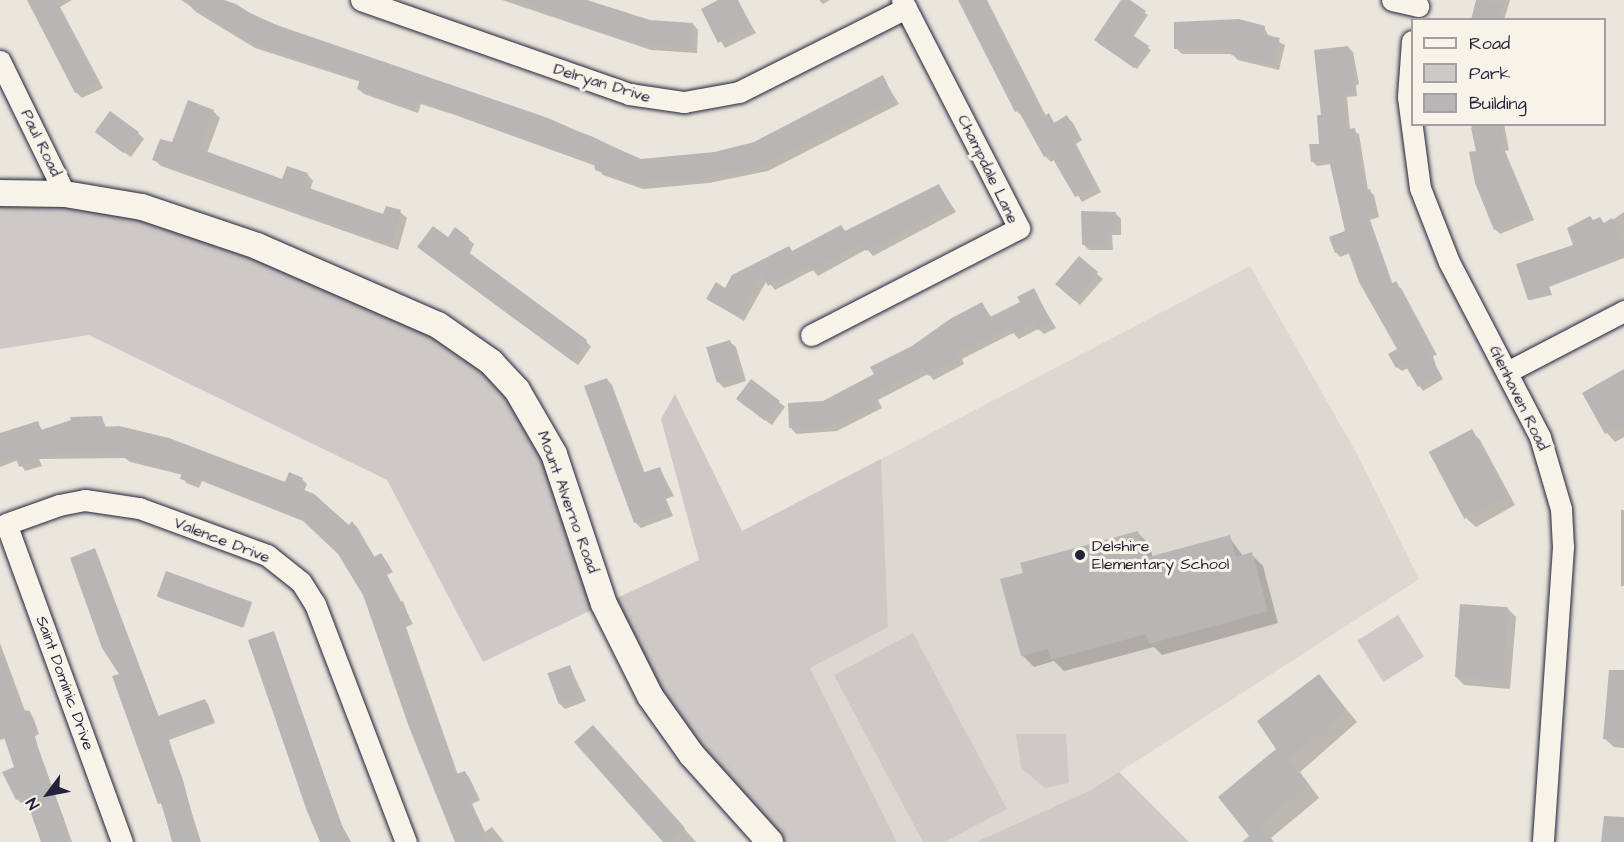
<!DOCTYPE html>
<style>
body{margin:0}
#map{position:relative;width:1624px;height:842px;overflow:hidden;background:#eae6de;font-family:"Architects Daughter",sans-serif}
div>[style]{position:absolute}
.built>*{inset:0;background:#dbd8d2}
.green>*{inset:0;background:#cdc9c6;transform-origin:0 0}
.shadow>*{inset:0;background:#0003;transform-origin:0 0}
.building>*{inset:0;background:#b8b6b5;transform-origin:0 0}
.roads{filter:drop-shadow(0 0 2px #22223b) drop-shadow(0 0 2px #22223b)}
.minor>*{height:21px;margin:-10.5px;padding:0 10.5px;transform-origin:10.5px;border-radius:10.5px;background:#f7f3e8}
.tertiary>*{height:26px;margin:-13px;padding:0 13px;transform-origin:13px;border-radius:13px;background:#f7f3e8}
.dots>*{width:16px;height:16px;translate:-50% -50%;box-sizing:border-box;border:3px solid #f7f3e8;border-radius:50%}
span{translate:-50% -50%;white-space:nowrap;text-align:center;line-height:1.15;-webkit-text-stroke:6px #f7f3e8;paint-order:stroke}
.street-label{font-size:16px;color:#22223b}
.poi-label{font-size:16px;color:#22223b}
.left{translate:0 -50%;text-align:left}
.legend{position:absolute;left:1411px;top:18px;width:195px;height:108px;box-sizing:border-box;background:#f7f3e8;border:2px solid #a29fa3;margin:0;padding:8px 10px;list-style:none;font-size:18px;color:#22223b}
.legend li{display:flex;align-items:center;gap:12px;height:30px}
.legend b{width:30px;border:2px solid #a29fa3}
.north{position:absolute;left:18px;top:764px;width:60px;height:60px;-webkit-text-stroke:4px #f7f3e8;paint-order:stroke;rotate:238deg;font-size:16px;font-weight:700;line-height:24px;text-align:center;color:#22223b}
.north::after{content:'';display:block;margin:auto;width:21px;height:27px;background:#22223b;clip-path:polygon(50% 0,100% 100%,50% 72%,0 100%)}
</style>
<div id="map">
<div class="built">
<div style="clip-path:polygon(1250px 266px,1357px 454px,1419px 579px,1093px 789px,976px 842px,897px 842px,742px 532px)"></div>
</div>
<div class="green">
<div style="clip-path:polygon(0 193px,142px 207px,438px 325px,517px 390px,604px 604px,699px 560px,661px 419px,675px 394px,742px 531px,881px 459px,888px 627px,810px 668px,897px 842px,770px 842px,692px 755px,604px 604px,483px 662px,387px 480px,89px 335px,0 349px)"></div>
<div style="left:1398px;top:615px;width:49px;height:48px;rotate:58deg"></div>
<div style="clip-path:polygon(913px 633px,1007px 809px,944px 842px,923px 842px,834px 675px)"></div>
<div style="clip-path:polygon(1016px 734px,1066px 734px,1069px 783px,1045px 788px,1021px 768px)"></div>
<div style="clip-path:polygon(1119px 772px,1189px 842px,976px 842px,1093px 789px)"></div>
</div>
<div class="shadow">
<div style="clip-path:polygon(28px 0,72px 0,60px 7px,103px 88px,82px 98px,76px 92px)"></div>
<div style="clip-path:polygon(184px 0,221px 0,292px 32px,591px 136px,641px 160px,714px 154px,754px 143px,882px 77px,899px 104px,768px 171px,709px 183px,643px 189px,603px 175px,596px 166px,455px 115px,421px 104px,418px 113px,364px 94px,358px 89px,361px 82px,255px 48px,196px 12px)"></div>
<div style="clip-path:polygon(502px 0,582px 0,650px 21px,693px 24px,698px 30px,697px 53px,651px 50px)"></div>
<div style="clip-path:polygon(723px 0,737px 2px,756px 33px,725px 48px,703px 10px)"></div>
<div style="clip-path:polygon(819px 0,830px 0,823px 4px)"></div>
<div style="clip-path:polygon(959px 0,987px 0,1046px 116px,1055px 123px,1067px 117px,1073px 123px,1082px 140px,1076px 144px,1101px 192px,1082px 202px,1055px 159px,1051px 162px,1045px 156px,1023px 116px,1016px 111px)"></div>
<div style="clip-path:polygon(1123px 0,1148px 15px,1133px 37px,1151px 50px,1137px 69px,1098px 43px)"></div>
<div style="clip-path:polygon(1477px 0,1510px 0,1504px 20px,1472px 20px)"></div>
<div style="clip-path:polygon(1264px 27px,1269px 37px,1285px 45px,1279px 70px,1238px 60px,1232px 54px,1182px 54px,1176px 48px)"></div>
<div style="clip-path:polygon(1348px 47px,1353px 52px,1359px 84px,1356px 85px,1357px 96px,1347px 97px,1350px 130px,1359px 134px,1368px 190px,1374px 195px,1379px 217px,1370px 220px,1393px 285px,1401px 288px,1437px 355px,1433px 356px,1436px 366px,1443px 379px,1423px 391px,1408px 368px,1402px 371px,1397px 367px,1399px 349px,1350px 253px,1340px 257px,1336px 252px,1347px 232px,1331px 164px,1317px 166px,1312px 161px,1321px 145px,1323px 116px)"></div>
<div style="clip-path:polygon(213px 111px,220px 118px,207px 153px,283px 181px,307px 174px,313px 181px,310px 190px,384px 216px,400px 212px,407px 218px,398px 250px,161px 166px,154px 159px)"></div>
<div style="clip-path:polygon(1471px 124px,1504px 124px,1509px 150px,1505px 151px,1534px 220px,1500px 234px,1495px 229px)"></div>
<div style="clip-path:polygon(138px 133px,144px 139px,131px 157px,102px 137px)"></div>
<div style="clip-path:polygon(939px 186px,956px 212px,873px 256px,867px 249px,818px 276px,813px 270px,775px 290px,767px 280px,744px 321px,708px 299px,789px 248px,793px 252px,846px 232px)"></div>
<div style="clip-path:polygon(1624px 212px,1624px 258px,1549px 287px,1552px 295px,1530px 300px,1518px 265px,1575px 246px)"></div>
<div style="clip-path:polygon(1115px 213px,1121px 219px,1121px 235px,1112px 235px,1113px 250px,1089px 250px,1083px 244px)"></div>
<div style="clip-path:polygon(448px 239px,468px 239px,474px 244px,469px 255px,586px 341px,591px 347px,578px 365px,425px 252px)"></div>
<div style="clip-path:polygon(1079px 258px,1103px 279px,1080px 305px,1062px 289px)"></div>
<div style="clip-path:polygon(1033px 290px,1056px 328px,1044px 334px,1038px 329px,1019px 339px,1013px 333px,962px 359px,964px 364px,934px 380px,928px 374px,878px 400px,882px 408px,837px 431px,796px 434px,791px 428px,823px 403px,876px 375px,982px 304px,992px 318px,1022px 303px)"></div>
<div style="clip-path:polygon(730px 342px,736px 347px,746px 381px,724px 388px,718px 382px)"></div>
<div style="clip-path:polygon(1624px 370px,1624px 437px,1615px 442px,1607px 433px)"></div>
<div style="clip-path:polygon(607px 379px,612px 385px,645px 474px,660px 469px,674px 496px,666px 499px,673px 516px,641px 528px,635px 522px)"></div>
<div style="clip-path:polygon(779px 402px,785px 407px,772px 425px,743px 404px)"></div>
<div style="clip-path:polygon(102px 417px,106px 428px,286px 484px,290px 474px,302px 479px,307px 484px,304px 491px,349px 527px,353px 523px,357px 527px,375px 558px,381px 554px,393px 572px,387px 575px,413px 624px,406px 627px,458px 775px,465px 773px,469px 777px,480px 800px,472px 804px,485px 832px,492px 827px,504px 842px,459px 842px,364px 594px,340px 554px,308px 523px,202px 481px,199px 488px,186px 483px,183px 475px,130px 462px,125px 458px,39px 459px,42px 466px,25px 471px,18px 460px,0 467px,0 435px,37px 423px,43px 431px)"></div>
<div style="clip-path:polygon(1471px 431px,1480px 440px,1515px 505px,1476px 527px,1467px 519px)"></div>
<div style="left:1621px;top:510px;width:3px;height:76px"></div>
<div style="clip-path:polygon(1138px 533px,1149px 544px,1153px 558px,1229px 537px,1243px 556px,1251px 554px,1263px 566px,1278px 623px,1162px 655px,1154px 647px,1064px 671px,1054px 661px,1034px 667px,1022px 655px,1025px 574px)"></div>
<div style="clip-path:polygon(95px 550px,159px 717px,205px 701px,208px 704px,215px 723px,169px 740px,201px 842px,173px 842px,121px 675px)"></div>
<div style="left:167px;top:573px;width:90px;height:26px;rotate:19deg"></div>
<div style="clip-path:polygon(1507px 608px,1516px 617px,1510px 689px,1464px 685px,1455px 676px)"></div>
<div style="clip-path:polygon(273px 633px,343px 828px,351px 842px,324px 842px)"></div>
<div style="clip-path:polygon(0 643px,25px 711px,33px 717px,39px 734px,35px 736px,38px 747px,72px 842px,43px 842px,28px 800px,21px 803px,17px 799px,16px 768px,6px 738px,0 740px)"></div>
<div style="clip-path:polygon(570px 667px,586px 701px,565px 709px,559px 703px)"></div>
<div style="clip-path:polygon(1624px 672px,1624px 748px,1614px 747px,1605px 739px)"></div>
<div style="clip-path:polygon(1319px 676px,1357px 722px,1300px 772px,1319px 798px,1271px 838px,1274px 842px,1242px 842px,1250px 835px,1279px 750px)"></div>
<div style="clip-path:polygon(599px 733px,696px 842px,665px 842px)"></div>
</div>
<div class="building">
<div style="clip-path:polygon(27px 0,55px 0,98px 82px,75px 93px)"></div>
<div style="clip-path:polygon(181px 0,224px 0,236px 4px,259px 19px,548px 118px,641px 159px,714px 152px,754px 142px,883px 75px,894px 98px,762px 166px,702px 178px,636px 184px,595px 170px,594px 162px,447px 110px,416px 99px,413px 108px,357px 89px,360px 79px,248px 42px)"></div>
<div style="clip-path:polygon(517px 0,587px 0,650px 20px,693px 23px,691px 48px,645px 45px,612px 36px)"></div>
<div style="clip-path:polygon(718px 0,738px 0,752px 27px,718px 43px,701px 9px)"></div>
<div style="clip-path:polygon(958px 0,985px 0,1044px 116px,1049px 113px,1054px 123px,1067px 115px,1077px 134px,1071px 138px,1096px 186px,1075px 197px,1050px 154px,1044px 157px,1018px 110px,1015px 112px)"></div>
<div style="clip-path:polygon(1121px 0,1130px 0,1146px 11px,1131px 34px,1149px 46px,1134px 68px,1094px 40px)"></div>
<div style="clip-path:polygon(1476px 0,1503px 4px,1498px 20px,1471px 20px)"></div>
<div style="clip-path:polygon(1239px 19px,1265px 26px,1263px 34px,1280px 38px,1273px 65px,1231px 55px,1232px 49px,1174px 49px,1174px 22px)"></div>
<div style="clip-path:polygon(1348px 46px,1356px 80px,1352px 80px,1354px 92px,1343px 93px,1346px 129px,1355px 128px,1365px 190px,1370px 189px,1376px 213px,1367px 215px,1391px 284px,1396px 281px,1433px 350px,1430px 352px,1432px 360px,1440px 374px,1418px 387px,1404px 363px,1396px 368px,1388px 354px,1397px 349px,1359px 282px,1347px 248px,1335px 253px,1329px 237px,1345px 231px,1329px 160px,1311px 162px,1309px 144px,1319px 144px,1317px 115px,1321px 115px,1314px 50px)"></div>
<div style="clip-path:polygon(188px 100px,214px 110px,200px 149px,282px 179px,287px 166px,308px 173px,303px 186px,383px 214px,386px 206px,401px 210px,392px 244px,152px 160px,160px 139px,172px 142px)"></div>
<div style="left:110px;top:111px;width:36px;height:26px;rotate:36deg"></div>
<div style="clip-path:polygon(1486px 124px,1501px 124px,1505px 145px,1501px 146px,1530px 215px,1494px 230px,1475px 183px,1469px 152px,1476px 151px,1471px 128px)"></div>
<div style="clip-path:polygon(939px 184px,951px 206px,866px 251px,862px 244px,812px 271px,808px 264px,768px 286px,762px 274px,738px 317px,706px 299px,716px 282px,725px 288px,732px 275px,789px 246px,792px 251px,841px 225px,845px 231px)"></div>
<div style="clip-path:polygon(1081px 211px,1116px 212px,1116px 230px,1107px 230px,1108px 244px,1082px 245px)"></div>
<div style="clip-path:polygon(1590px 216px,1593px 220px,1600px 217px,1604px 223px,1612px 218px,1624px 242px,1624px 252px,1603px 265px,1548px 285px,1551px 293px,1528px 300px,1516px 264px,1573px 245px,1567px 228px)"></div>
<div style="clip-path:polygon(433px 226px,448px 237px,455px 227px,469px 238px,464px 249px,587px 340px,572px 361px,417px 247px)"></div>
<div style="left:1079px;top:256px;width:25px;height:37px;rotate:40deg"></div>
<div style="clip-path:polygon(1034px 288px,1051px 322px,1037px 330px,1034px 323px,1012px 334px,1009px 328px,957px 353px,960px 358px,928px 376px,923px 368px,874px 394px,878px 402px,831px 426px,789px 428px,788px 403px,823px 401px,874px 374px,870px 367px,912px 346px,950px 319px,982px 302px,990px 317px,1020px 302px,1017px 297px)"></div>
<div style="left:730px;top:340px;width:37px;height:25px;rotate:73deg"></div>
<div style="clip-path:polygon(1624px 369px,1624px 424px,1605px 434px,1582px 393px)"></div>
<div style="clip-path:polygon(607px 378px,642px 473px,660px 467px,669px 490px,662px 493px,668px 511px,634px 523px,584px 386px)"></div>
<div style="left:751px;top:379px;width:36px;height:25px;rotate:37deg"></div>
<div style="clip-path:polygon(102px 416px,102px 427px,119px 426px,169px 438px,285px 482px,289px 472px,303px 478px,299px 488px,314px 494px,349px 525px,352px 521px,374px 557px,381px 553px,390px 567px,384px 571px,400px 602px,403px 601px,410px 620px,402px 622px,456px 774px,465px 771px,477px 795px,468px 799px,488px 842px,455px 842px,409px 727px,363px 595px,338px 554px,301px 519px,197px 478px,195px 484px,180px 479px,182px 472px,124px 458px,125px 454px,36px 455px,39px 461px,19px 467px,15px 455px,0 461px,0 433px,38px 421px,41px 430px,71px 420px,70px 417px)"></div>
<div style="left:1472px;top:429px;width:76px;height:49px;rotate:62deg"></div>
<div style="clip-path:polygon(1138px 531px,1145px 558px,1230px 535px,1236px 557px,1252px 552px,1268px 611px,1149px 644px,1146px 634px,1051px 660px,1048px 649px,1021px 656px,1000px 579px,1023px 573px,1020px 563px)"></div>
<div style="clip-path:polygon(95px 548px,158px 716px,205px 699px,213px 720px,167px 736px,183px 780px,199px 842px,172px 842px,162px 803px,158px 804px,112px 676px,119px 674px,102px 648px,70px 558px)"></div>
<div style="left:166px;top:571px;width:91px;height:27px;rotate:20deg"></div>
<div style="left:1460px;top:604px;width:48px;height:73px;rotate:4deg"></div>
<div style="clip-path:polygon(274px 631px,341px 824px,351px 842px,320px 842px,307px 811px,248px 640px)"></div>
<div style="clip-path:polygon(0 653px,23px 710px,30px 711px,37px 731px,32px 732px,34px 742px,64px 819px,68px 837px,53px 842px,41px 842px,25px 796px,16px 800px,2px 772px,14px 767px,3px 734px,0 735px)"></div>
<div style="left:570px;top:665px;width:33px;height:24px;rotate:70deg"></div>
<div style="clip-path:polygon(1609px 670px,1624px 670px,1624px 741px,1603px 739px)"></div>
<div style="clip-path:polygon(1319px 674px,1346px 709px,1289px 760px,1309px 785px,1260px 825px,1273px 842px,1254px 842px,1218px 797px,1276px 749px,1257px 721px)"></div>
<div style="clip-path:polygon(593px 725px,685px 828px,669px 842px,663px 842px,574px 742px)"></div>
<div style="clip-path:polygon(1604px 816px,1624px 817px,1624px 842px,1601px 842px)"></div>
</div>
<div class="roads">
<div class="minor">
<div style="left:361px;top:0;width:284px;rotate:19.3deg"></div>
<div style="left:629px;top:94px;width:56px;rotate:8.3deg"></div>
<div style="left:684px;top:102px;width:56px;rotate:-10.3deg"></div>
<div style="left:739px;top:92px;width:187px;rotate:-26.7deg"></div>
<div style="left:1392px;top:0;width:27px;rotate:13deg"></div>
<div style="left:1412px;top:41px;width:56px;rotate:94.1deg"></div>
<div style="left:1408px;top:97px;width:92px;rotate:82.5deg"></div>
<div style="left:1420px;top:188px;width:79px;rotate:68.6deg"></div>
<div style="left:1449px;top:262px;width:197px;rotate:62.5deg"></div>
<div style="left:1540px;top:437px;width:75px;rotate:73.7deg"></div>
<div style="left:1561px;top:509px;width:38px;rotate:87deg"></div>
<div style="left:1563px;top:547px;width:296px;rotate:93.9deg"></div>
<div style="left:0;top:61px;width:148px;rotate:64deg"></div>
<div style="left:811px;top:335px;width:234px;rotate:-27.2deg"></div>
<div style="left:1019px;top:228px;width:256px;rotate:-117.2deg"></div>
<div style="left:1507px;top:372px;width:132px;rotate:-27.5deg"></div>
<div style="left:122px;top:842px;width:338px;rotate:-110deg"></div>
<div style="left:6px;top:524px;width:56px;rotate:-19.7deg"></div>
<div style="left:59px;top:505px;width:26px;rotate:-11deg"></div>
<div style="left:85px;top:500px;width:55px;rotate:8.4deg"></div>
<div style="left:139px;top:508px;width:136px;rotate:20.2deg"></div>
<div style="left:267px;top:555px;width:43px;rotate:38.5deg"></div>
<div style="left:301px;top:582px;width:26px;rotate:58deg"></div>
<div style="left:315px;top:604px;width:255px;rotate:69.1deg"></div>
</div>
<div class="tertiary">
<div style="left:0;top:193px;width:65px;rotate:0.9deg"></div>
<div style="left:65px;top:194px;width:78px;rotate:9.6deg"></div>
<div style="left:142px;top:207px;width:121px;rotate:18.7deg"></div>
<div style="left:257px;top:246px;width:197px;rotate:23.6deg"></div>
<div style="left:438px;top:325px;width:65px;rotate:34.9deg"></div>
<div style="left:491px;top:362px;width:38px;rotate:47deg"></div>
<div style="left:517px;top:390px;width:74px;rotate:60deg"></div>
<div style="left:554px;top:454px;width:158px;rotate:71.6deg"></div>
<div style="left:604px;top:604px;width:103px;rotate:63.4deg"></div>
<div style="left:650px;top:696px;width:72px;rotate:54.6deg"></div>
<div style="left:692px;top:755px;width:117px;rotate:48.1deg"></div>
</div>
</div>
<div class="dots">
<div style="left:1080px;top:555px;background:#22223b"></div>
</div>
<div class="street-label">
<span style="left:602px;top:83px;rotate:17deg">Delryan Drive</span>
<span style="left:41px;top:143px;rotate:64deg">Paul Road</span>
<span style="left:988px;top:169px;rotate:64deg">Champdale Lane</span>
<span style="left:1519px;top:398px;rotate:64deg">Glenhaven Road</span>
<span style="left:568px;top:502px;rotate:70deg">Mount Alverno Road</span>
<span style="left:222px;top:540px;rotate:21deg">Valence Drive</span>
<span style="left:65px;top:683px;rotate:70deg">Saint Dominic Drive</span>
</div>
<div class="poi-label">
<span class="left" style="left:1092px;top:555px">Delshire<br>Elementary School</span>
</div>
<ul class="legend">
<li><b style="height:8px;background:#f7f3e8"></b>Road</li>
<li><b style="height:16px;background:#cdc9c6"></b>Park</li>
<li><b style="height:16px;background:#b8b6b5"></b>Building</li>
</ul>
<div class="north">N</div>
</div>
